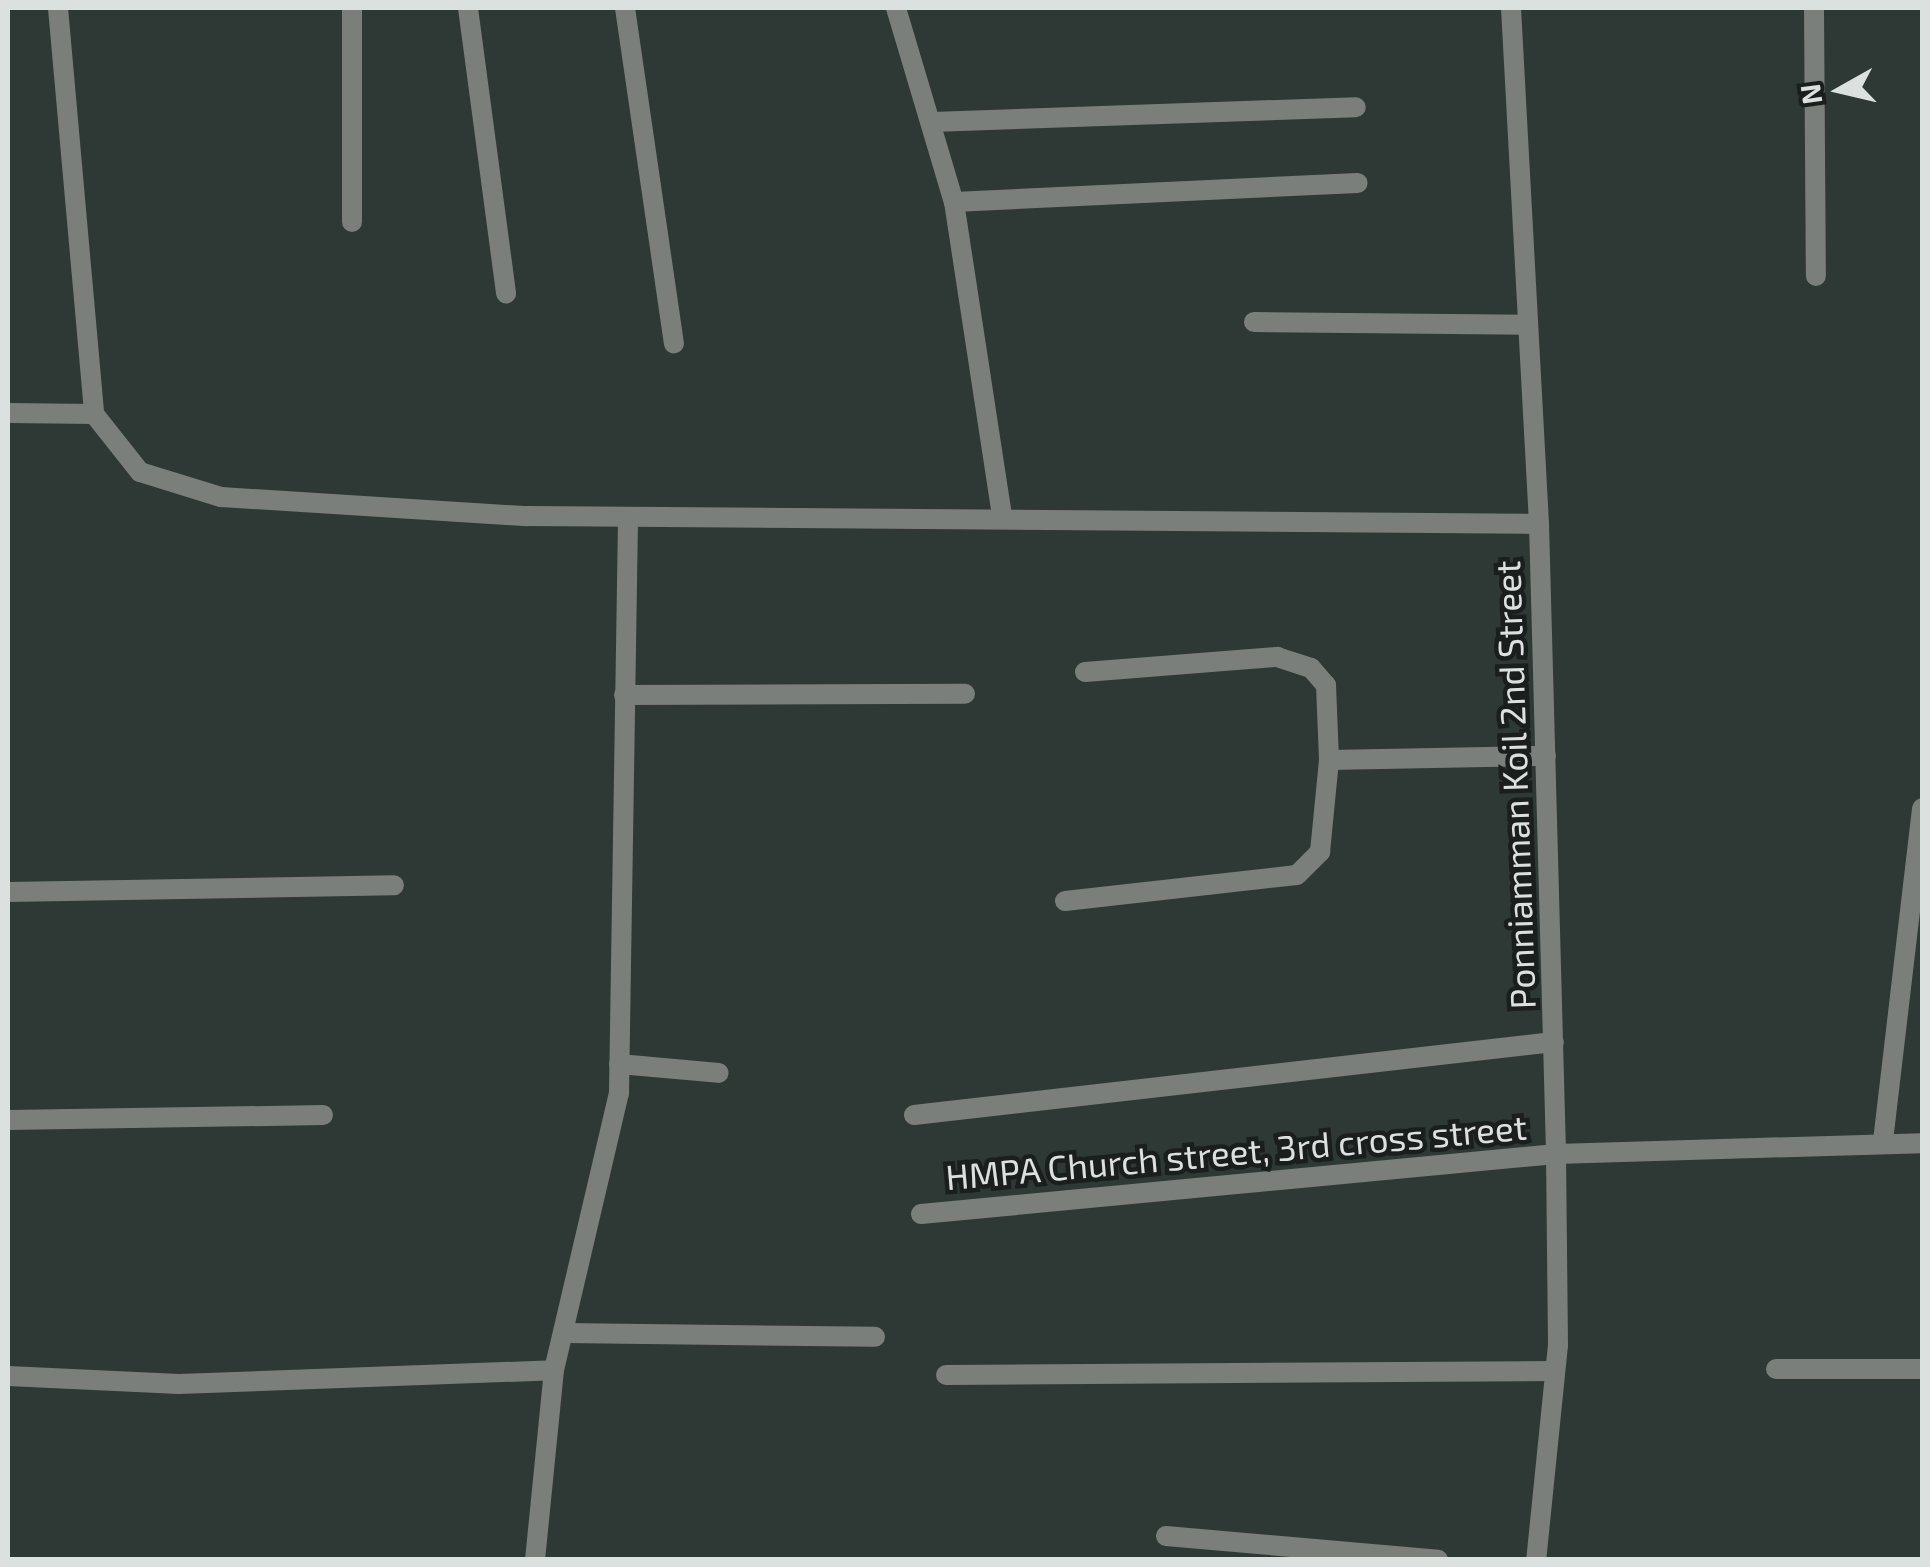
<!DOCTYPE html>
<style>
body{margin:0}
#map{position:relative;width:1930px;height:1567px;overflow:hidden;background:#2e3835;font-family:"Exo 2",sans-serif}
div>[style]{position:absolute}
.service>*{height:20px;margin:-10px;padding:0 10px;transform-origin:10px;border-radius:10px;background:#7b7f7b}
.minor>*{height:20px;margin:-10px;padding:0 10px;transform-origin:10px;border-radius:10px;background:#7b7f7b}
span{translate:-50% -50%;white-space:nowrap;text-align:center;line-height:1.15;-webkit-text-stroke:9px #1a1e1d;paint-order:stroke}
.street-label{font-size:35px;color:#dbe1df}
.frame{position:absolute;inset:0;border:10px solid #dbe1df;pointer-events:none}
.north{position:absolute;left:1790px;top:40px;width:100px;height:100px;-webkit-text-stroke:8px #1a1e1d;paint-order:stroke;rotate:262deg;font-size:28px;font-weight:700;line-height:40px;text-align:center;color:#dbe1df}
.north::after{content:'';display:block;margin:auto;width:35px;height:45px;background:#dbe1df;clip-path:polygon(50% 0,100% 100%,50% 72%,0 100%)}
</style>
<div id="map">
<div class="service">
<div style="left:1883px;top:1141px;width:335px;rotate:-83.3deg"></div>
</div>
<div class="minor">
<div style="left:58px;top:8px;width:408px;rotate:84.9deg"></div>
<div style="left:94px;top:414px;width:74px;rotate:51.6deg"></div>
<div style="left:140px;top:472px;width:85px;rotate:17.2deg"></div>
<div style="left:221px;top:497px;width:307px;rotate:3.6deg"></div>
<div style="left:527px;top:516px;width:1012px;rotate:0.45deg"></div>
<div style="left:352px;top:8px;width:214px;rotate:90deg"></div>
<div style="left:468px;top:8px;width:288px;rotate:82.4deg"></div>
<div style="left:625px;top:8px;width:339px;rotate:81.7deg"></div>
<div style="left:896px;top:8px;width:202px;rotate:73.4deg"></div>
<div style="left:954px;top:202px;width:318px;rotate:81.3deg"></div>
<div style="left:1511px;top:8px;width:517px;rotate:86.89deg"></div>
<div style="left:1539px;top:524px;width:630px;rotate:88.45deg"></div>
<div style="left:1556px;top:1154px;width:191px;rotate:89.4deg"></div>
<div style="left:1558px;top:1345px;width:216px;rotate:95.8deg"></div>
<div style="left:1814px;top:8px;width:268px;rotate:89.6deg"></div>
<div style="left:932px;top:122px;width:424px;rotate:-2deg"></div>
<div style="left:954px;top:202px;width:404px;rotate:-2.7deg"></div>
<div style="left:1254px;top:322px;width:274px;rotate:0.6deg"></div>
<div style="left:8px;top:413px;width:86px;rotate:0.7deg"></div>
<div style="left:1085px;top:672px;width:193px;rotate:-4.5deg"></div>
<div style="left:1277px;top:657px;width:36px;rotate:18deg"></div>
<div style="left:1311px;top:668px;width:23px;rotate:49deg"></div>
<div style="left:1326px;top:685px;width:75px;rotate:87.7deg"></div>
<div style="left:1329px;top:760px;width:217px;rotate:-1.1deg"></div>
<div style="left:624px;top:695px;width:341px;rotate:-0.2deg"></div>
<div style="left:8px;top:892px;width:386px;rotate:-1deg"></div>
<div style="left:1065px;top:901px;width:233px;rotate:-6.4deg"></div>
<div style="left:1297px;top:875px;width:33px;rotate:-45deg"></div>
<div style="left:1320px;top:852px;width:92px;rotate:-84.4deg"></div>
<div style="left:619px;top:1064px;width:100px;rotate:5.1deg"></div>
<div style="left:914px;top:1115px;width:644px;rotate:-6.51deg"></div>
<div style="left:8px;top:1120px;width:315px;rotate:-0.9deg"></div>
<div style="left:921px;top:1214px;width:638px;rotate:-5.4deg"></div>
<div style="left:1556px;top:1154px;width:366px;rotate:-1.7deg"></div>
<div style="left:564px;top:1333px;width:311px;rotate:0.7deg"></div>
<div style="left:1776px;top:1369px;width:146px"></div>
<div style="left:946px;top:1375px;width:609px;rotate:-0.38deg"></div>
<div style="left:8px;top:1376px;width:171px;rotate:2.7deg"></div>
<div style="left:179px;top:1384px;width:375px;rotate:-2.1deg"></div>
<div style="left:1166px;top:1536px;width:273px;rotate:5deg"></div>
<div style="left:535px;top:1560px;width:191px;rotate:-84.3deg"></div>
<div style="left:554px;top:1370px;width:285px;rotate:-76.8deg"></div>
<div style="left:619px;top:1093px;width:576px;rotate:-89.1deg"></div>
</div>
<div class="street-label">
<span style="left:1514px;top:785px;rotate:-92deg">Ponniamman Koil 2nd Street</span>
<span style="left:1236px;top:1151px;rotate:-5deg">HMPA Church street, 3rd cross street</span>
</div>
<div class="frame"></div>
<div class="north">N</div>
</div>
